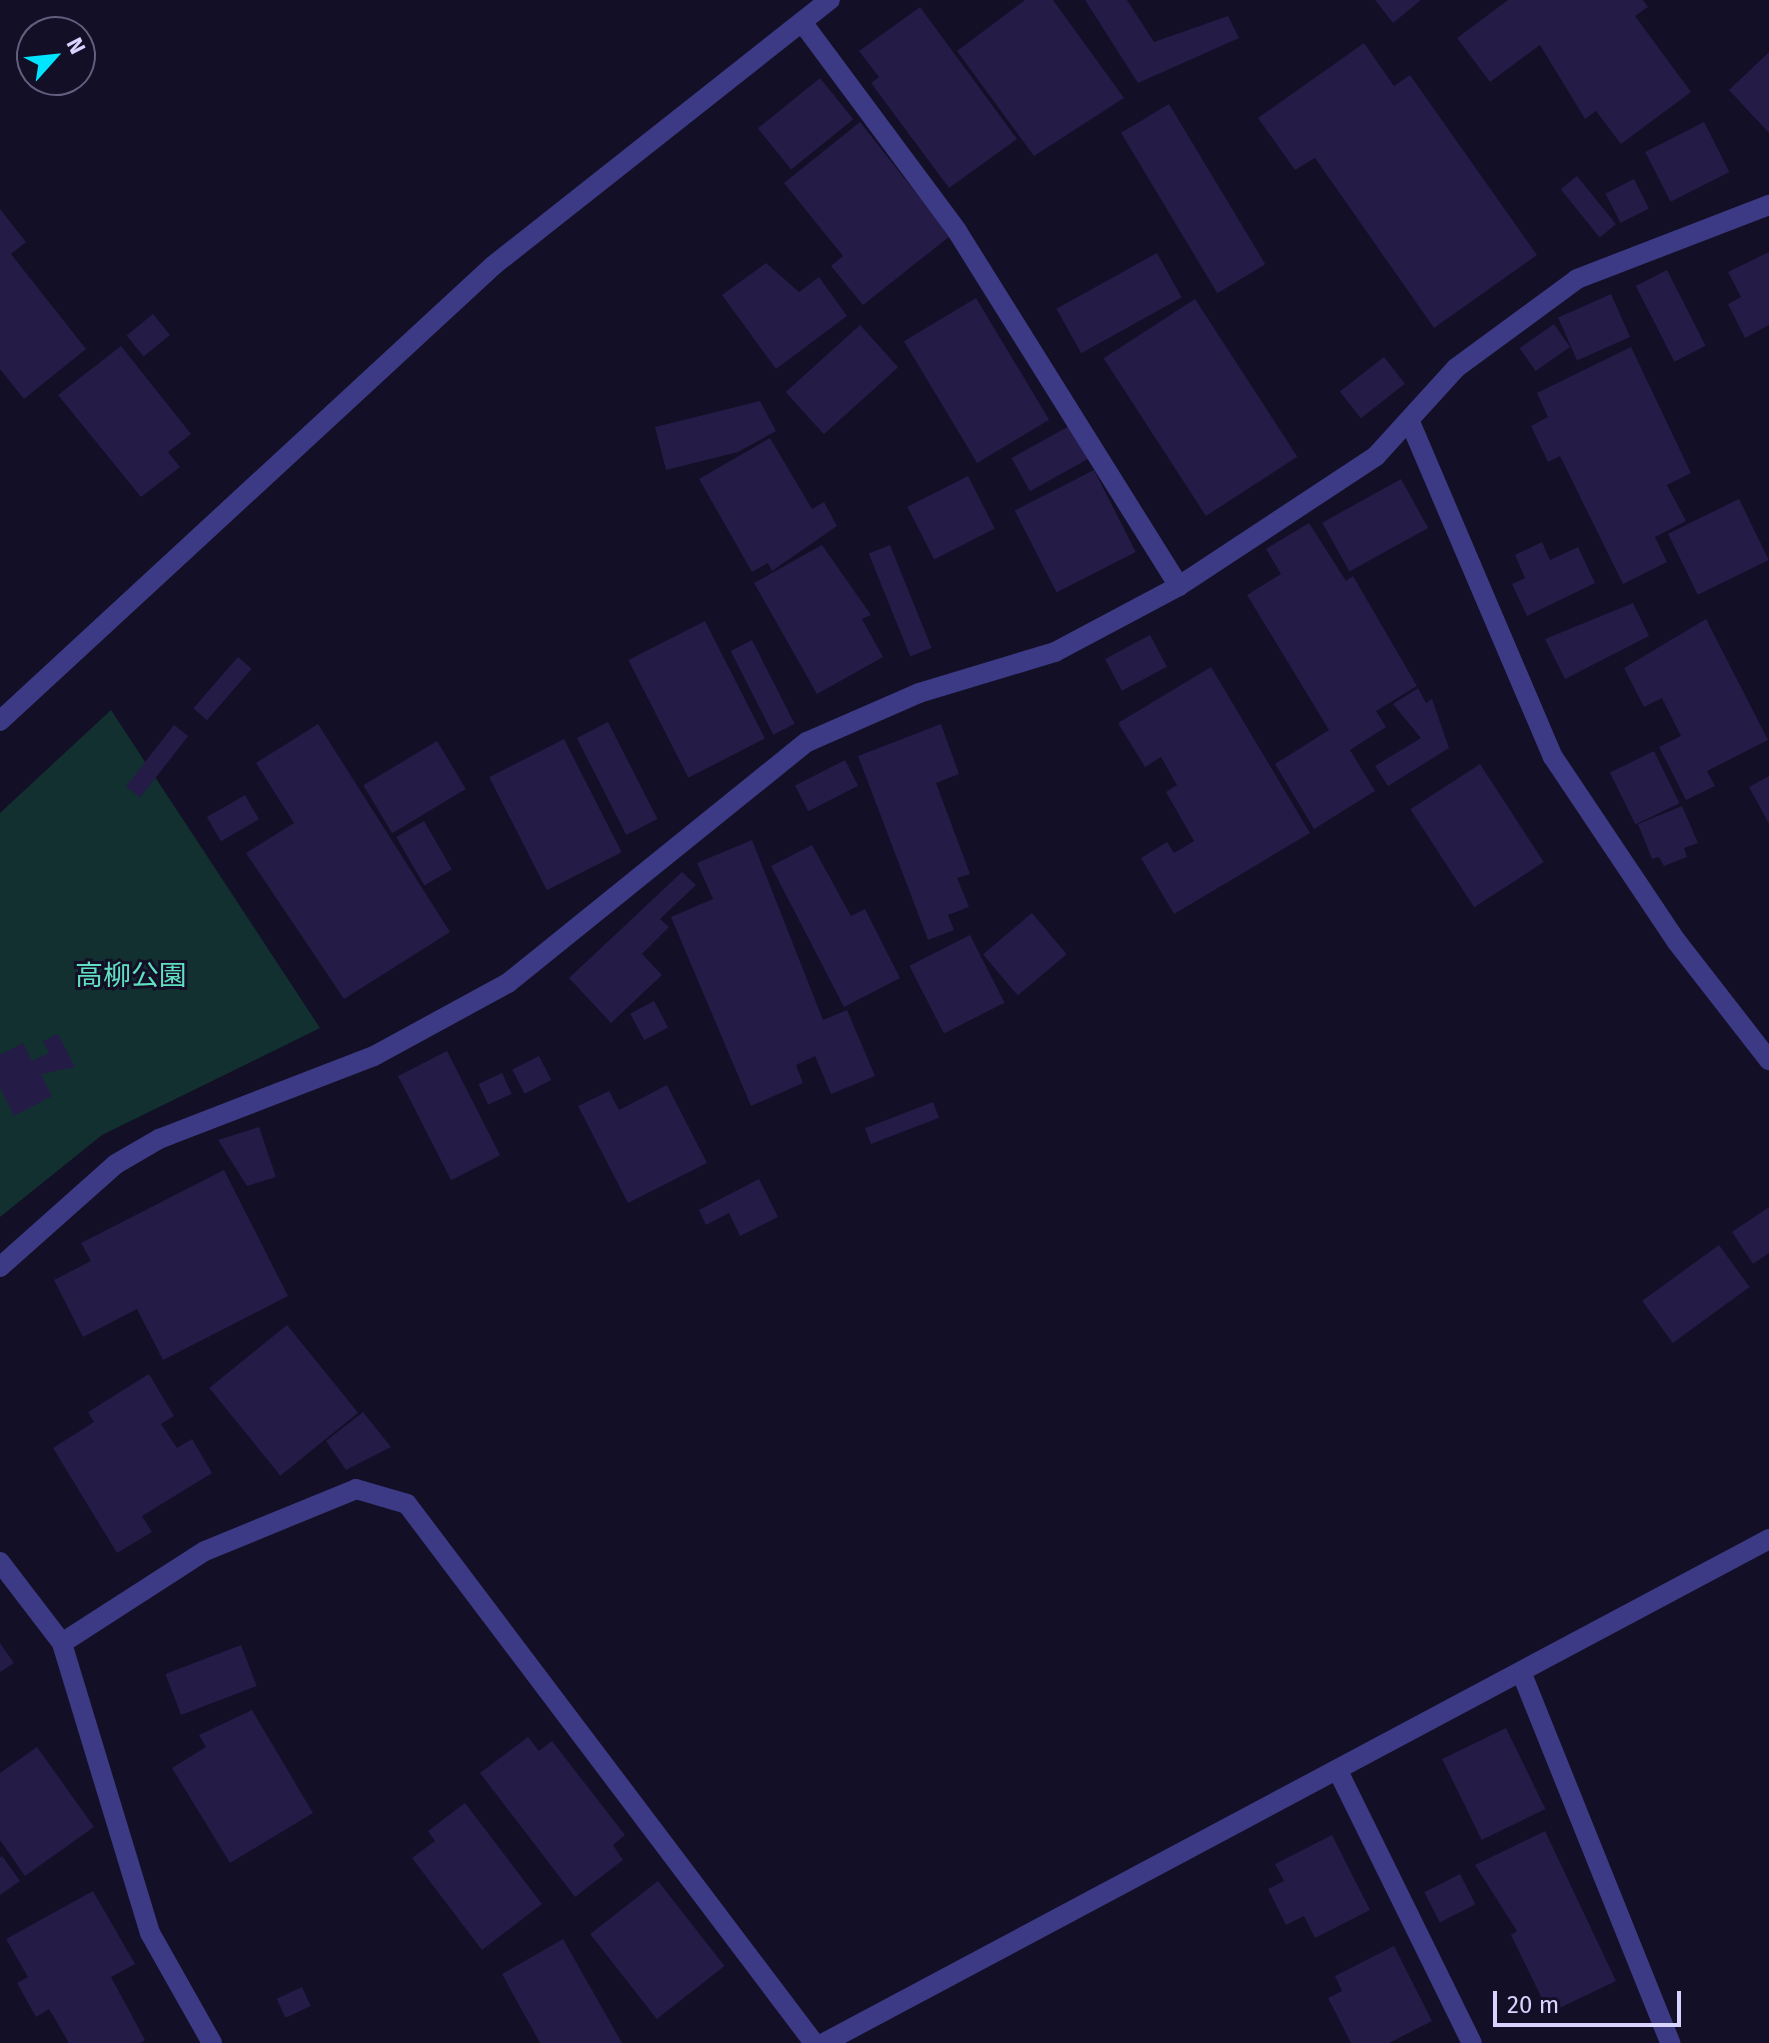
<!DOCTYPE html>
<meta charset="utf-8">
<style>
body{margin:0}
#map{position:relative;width:1769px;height:2043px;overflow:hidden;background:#130f26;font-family:"Fira Sans","Noto Sans JP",sans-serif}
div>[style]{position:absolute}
.green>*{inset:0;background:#12302f}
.building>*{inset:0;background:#241b47;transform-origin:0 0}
.service>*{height:20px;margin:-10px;padding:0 10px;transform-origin:10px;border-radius:10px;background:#3d3a85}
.minor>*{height:20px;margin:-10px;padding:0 10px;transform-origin:10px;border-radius:10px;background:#3d3a85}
.tertiary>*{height:20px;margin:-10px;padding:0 10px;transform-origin:10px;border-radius:10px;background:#3d3a85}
span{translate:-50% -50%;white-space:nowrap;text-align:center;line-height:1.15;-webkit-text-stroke:6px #130f26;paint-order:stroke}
.park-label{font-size:28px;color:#5fe0c0}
.north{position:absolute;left:16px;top:16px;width:80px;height:80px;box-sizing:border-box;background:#130f26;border:2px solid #625e7d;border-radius:50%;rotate:63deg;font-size:22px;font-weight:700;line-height:32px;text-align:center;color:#d9d4ff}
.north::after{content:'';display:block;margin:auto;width:28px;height:36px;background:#00e5ff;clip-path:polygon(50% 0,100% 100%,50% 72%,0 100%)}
.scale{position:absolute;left:1493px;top:1991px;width:188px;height:36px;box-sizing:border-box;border:4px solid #d9d4ff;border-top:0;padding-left:10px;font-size:24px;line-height:28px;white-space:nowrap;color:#d9d4ff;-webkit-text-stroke:6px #130f26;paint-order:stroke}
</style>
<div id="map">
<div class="green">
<div style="clip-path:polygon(111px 710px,320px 1028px,102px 1135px,0 1217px,0 813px)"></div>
</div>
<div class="building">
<div style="clip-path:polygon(1025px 0,1053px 0,1124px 98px,1034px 156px,957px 51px)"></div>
<div style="clip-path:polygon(1085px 0,1127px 0,1154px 42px,1228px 16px,1239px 38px,1138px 83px)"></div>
<div style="clip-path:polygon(1375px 0,1421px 0,1393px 23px)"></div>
<div style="clip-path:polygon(1508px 0,1643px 0,1648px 7px,1635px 16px,1691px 92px,1621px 144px,1596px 111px,1585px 119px,1540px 45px,1490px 82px,1457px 38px)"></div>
<div style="clip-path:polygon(920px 7px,1017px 139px,949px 188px,871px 83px,879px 77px,859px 51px)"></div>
<div style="clip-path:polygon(1364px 43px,1394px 86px,1410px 75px,1537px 255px,1434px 328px,1315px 158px,1295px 170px,1258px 118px)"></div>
<div style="clip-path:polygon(1769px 52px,1769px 133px,1729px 90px)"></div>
<div style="left:820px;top:78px;width:53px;height:80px;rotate:51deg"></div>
<div style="left:1169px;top:104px;width:187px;height:56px;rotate:59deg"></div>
<div style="clip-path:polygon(860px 122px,950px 236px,863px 305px,831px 266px,843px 256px,784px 183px)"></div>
<div style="left:1704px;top:122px;width:56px;height:66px;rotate:63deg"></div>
<div style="left:1577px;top:176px;width:62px;height:21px;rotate:51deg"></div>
<div style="left:1634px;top:179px;width:33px;height:32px;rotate:63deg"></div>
<div style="clip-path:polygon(0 209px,26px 242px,11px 254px,86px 349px,24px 399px,0 369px)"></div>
<div style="clip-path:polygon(1769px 252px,1769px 325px,1745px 338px,1728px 304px,1741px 297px,1728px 272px)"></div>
<div style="left:1157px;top:253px;width:51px;height:115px;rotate:61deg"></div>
<div style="clip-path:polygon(766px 263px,799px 292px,819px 277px,847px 316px,776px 369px,722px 295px)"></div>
<div style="left:1667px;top:270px;width:85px;height:35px;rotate:63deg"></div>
<div style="left:1611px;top:294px;width:47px;height:58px;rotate:66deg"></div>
<div style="left:976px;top:298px;width:142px;height:84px;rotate:59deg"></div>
<div style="left:1195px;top:299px;width:188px;height:109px;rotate:57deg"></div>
<div style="left:153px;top:314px;width:27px;height:34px;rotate:51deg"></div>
<div style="left:1554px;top:324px;width:28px;height:42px;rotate:55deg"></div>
<div style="left:860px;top:325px;width:57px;height:100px;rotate:48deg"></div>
<div style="clip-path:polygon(121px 346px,191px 434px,168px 452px,180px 467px,141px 497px,58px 395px)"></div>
<div style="clip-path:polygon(1631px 347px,1691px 473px,1667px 485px,1686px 521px,1655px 537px,1667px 562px,1623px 584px,1560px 456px,1548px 462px,1531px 426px,1548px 417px,1537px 393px)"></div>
<div style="left:1384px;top:357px;width:34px;height:56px;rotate:52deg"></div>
<div style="clip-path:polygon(760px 401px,776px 431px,738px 452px,666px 470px,655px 427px)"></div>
<div style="left:1071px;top:425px;width:38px;height:68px;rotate:61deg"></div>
<div style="clip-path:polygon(770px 438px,812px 509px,824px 502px,837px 526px,772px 571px,768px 563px,752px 572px,699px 479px)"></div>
<div style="left:1094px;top:470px;width:92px;height:89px;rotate:63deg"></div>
<div style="left:968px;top:476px;width:59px;height:68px;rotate:63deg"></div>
<div style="left:1401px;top:479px;width:56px;height:90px;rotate:61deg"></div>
<div style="left:1739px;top:499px;width:68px;height:79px;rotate:64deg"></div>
<div style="clip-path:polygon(1309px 523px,1346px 581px,1353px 576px,1417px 686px,1376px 711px,1386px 727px,1350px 750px,1375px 791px,1314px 829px,1275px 764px,1329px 730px,1247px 595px,1281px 574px,1266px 549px)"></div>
<div style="clip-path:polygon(1542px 542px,1550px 560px,1578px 547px,1595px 583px,1527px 616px,1512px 584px,1525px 578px,1515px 555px)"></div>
<div style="clip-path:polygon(822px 545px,871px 615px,862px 619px,883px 657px,817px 694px,754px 583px)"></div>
<div style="left:890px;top:545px;width:111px;height:23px;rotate:68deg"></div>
<div style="clip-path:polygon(1633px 603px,1649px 636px,1565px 679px,1545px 639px)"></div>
<div style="clip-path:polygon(1706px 619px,1768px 740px,1707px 771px,1715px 786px,1686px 800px,1659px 747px,1681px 736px,1662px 698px,1644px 707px,1624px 668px)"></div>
<div style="left:705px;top:621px;width:132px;height:86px;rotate:63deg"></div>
<div style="left:1150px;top:635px;width:36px;height:51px;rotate:62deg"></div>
<div style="left:752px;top:640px;width:94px;height:24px;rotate:63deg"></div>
<div style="left:238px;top:657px;width:18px;height:68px;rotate:41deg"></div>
<div style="clip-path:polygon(1211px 667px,1310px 833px,1174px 914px,1141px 858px,1167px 842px,1174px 853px,1194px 841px,1166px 792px,1177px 785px,1161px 757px,1145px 767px,1118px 723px)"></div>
<div style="clip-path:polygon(1418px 688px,1426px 703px,1432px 699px,1449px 748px,1388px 786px,1375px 766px,1421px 738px,1393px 704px)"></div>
<div style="left:608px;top:722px;width:109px;height:35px;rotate:63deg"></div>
<div style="clip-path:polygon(318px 724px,450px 932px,344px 999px,246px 853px,294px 823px,256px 763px)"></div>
<div style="clip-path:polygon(941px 724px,959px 774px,936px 783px,970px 874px,957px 878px,969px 907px,948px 915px,954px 930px,928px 940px,858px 756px)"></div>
<div style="left:174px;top:725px;width:18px;height:78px;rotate:38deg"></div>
<div style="left:564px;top:739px;width:127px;height:84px;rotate:63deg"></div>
<div style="left:437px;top:741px;width:56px;height:86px;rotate:59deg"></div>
<div style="left:1654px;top:751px;width:58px;height:49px;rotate:64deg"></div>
<div style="left:845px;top:760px;width:29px;height:56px;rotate:63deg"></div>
<div style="left:1480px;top:764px;width:117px;height:83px;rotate:57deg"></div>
<div style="clip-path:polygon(1769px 776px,1769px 824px,1749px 787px)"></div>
<div style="left:245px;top:795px;width:28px;height:44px;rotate:60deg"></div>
<div style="clip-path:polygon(1682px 806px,1698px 843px,1684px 848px,1687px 857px,1664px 866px,1659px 857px,1652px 859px,1638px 824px)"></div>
<div style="left:424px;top:821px;width:56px;height:32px;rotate:60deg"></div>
<div style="clip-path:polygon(752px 840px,823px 1020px,847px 1010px,875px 1076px,831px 1094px,815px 1056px,796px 1065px,803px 1083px,751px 1106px,671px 917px,713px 899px,697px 863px)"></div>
<div style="clip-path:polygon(812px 845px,851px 916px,865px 909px,900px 978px,844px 1007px,771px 866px)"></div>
<div style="clip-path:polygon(682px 872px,696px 885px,660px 919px,669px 927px,642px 954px,662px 975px,611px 1023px,569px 978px)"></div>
<div style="left:1032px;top:913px;width:54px;height:64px;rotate:50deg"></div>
<div style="left:970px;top:935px;width:76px;height:68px;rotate:63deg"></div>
<div style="left:654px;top:1001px;width:30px;height:27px;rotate:62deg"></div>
<div style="clip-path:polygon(58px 1034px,75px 1067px,41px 1074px,52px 1096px,14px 1116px,0 1088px,0 1055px,23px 1043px,32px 1061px,49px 1053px,43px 1041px)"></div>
<div style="left:447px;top:1051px;width:117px;height:55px;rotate:63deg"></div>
<div style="left:539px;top:1056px;width:27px;height:30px;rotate:63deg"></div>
<div style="left:502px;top:1073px;width:23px;height:26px;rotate:65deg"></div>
<div style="clip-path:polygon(667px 1085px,707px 1163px,628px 1203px,578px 1106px,609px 1091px,619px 1110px)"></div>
<div style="left:933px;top:1102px;width:17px;height:73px;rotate:69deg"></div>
<div style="clip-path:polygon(259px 1127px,276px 1177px,247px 1186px,218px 1140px)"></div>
<div style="clip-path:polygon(224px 1170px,288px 1296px,163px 1360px,137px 1309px,83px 1337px,54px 1280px,91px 1261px,81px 1243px)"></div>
<div style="clip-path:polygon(759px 1179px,778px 1217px,740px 1236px,729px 1213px,706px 1225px,699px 1210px)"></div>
<div style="clip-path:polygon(1769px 1207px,1769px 1253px,1753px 1264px,1732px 1232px)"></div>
<div style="left:1719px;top:1245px;width:52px;height:95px;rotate:54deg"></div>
<div style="left:287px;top:1325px;width:113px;height:100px;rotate:51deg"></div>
<div style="clip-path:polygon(149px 1374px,174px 1416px,161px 1424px,177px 1448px,192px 1439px,212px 1473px,142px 1516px,152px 1532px,117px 1553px,53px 1448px,94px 1422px,88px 1412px)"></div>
<div style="clip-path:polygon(363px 1412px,391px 1447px,346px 1470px,326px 1441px)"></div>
<div style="clip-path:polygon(0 1643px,14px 1663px,0 1672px)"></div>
<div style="left:241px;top:1645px;width:44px;height:81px;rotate:69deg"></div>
<div style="clip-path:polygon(252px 1710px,313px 1813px,230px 1863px,172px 1768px,206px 1747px,199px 1735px)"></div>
<div style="left:1506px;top:1728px;width:90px;height:71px;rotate:64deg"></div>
<div style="clip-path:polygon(528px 1737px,539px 1751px,552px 1741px,625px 1835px,613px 1845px,623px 1860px,575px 1897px,480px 1773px)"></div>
<div style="clip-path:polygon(37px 1747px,94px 1827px,25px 1876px,0 1840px,0 1773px)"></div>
<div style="clip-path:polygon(465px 1803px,542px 1904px,482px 1950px,412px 1858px,435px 1841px,428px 1831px)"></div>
<div style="clip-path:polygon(1545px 1831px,1616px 1981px,1549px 2013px,1511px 1935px,1517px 1931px,1475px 1865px)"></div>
<div style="clip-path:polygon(1332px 1835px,1370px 1910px,1315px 1938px,1304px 1916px,1286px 1925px,1268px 1889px,1284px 1881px,1275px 1864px)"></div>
<div style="clip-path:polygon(2px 1856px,20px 1881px,0 1895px,0 1858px)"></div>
<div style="left:1460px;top:1874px;width:34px;height:40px;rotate:63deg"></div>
<div style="left:658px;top:1881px;width:108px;height:86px;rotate:52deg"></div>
<div style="clip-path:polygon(93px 1891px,135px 1964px,111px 1977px,145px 2040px,140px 2043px,69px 2043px,49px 2009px,36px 2017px,17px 1983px,28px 1977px,6px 1939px)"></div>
<div style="clip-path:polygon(563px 1939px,622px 2043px,540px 2043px,502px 1974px)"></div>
<div style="clip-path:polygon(1394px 1946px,1432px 2021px,1389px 2043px,1351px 2043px,1328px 1998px,1342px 1991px,1335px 1976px)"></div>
<div style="left:302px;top:1987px;width:21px;height:28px;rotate:65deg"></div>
</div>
<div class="service">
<div style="left:1522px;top:1674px;width:398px;rotate:68.1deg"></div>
</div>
<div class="minor">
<div style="left:802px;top:22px;width:260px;rotate:53.4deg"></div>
<div style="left:957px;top:231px;width:419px;rotate:58deg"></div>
<div style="left:1410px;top:422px;width:364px;rotate:66.9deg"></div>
<div style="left:1553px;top:757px;width:223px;rotate:56.2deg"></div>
<div style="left:1677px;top:942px;width:150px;rotate:52.1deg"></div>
<div style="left:0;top:1267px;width:155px;rotate:-41.6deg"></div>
<div style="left:116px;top:1164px;width:50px;rotate:-30.2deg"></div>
<div style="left:159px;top:1139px;width:230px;rotate:-21.1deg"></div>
<div style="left:374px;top:1056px;width:153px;rotate:-28.6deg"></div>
<div style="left:508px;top:983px;width:384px;rotate:-38.9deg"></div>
<div style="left:807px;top:742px;width:122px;rotate:-23.6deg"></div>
<div style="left:919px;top:693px;width:142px;rotate:-16.8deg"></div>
<div style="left:1055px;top:652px;width:140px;rotate:-28deg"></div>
<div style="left:1179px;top:586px;width:236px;rotate:-33.4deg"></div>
<div style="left:1376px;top:456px;width:119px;rotate:-47.7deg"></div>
<div style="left:1456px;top:368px;width:150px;rotate:-36.3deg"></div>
<div style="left:1577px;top:279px;width:206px;rotate:-21.1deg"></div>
<div style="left:1338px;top:1771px;width:303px;rotate:63.8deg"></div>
<div style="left:212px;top:2043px;width:126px;rotate:-119.4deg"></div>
<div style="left:150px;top:1933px;width:303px;rotate:-106.9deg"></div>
<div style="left:62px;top:1643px;width:170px;rotate:-32.8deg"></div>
<div style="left:205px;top:1551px;width:163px;rotate:-22.3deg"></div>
<div style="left:356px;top:1489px;width:53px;rotate:16.4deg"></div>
<div style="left:407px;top:1504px;width:675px;rotate:52.94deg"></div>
<div style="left:824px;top:2043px;width:1071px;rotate:-28.07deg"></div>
</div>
<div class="tertiary">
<div style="left:0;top:721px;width:672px;rotate:-42.71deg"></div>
<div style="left:494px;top:265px;width:428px;rotate:-38.3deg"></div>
<div style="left:0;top:1562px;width:102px;rotate:52.6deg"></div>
</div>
<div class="park-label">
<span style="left:131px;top:976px">高柳公園</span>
</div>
<div class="north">N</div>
<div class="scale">20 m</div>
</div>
